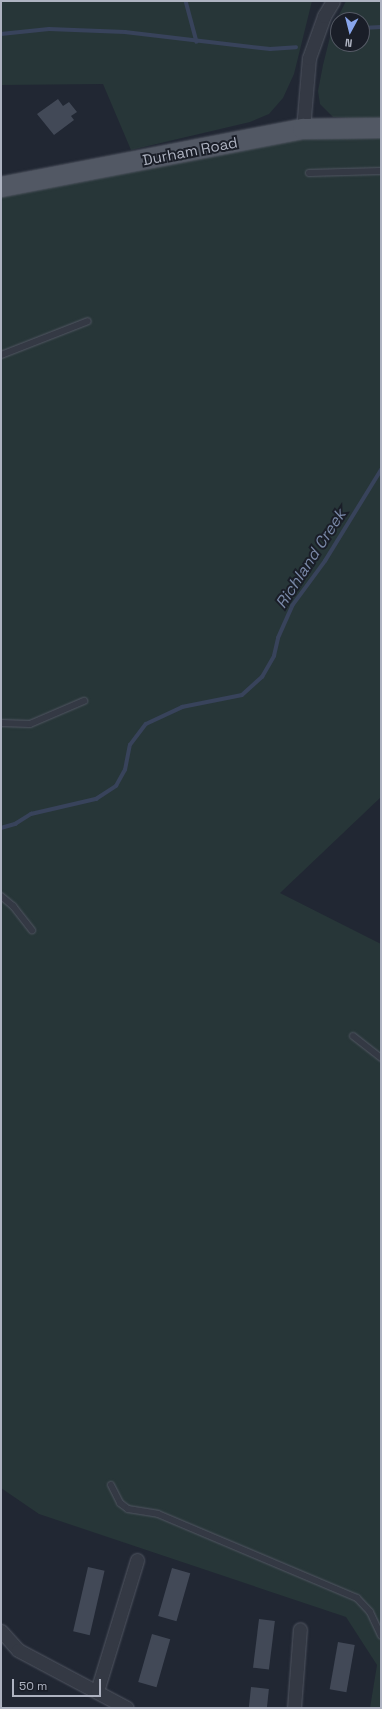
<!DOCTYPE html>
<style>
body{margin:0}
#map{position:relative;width:382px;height:1709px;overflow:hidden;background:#212733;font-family:"Space Grotesk",sans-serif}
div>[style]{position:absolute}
.green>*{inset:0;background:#273638}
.stream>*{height:3.5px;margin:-1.75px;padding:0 1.75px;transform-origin:1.75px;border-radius:1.75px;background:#38435b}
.building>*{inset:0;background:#424957;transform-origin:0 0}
.roads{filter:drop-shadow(0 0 1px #515662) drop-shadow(0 0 1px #515662)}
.service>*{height:6px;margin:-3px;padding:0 3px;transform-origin:3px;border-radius:3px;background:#343944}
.minor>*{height:13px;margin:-6.5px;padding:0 6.5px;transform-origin:6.5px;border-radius:6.5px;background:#343944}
.primary>*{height:20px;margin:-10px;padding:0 10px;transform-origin:10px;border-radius:10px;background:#525864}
span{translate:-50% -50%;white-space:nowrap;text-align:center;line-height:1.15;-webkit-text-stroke:4px #1a1e28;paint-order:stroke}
.street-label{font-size:15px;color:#aeb3c1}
.water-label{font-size:16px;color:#7988a7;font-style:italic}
.frame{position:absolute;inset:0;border:2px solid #aeb3c1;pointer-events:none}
.north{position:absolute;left:330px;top:12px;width:40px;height:40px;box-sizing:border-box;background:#1a1e28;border:1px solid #555a65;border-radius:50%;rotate:187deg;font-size:11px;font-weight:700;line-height:16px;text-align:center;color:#aeb3c1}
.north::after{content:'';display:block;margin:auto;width:14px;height:18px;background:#88a5ec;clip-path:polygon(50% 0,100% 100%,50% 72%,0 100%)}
.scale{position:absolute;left:12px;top:1679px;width:89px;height:18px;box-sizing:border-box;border:2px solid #aeb3c1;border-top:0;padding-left:5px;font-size:12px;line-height:14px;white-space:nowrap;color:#aeb3c1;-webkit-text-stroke:3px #1a1e28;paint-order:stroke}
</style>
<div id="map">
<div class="green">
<div style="clip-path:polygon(1px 1px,312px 1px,294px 74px,283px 98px,269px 114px,250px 122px,131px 150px,103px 84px,1px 85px)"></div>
<div style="clip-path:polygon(evenodd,346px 1px,381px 1px,381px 120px,333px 117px,320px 104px,318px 91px,323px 65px,332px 29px,346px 1px,338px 20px,362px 20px,362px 44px,338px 44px,338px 20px)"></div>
<div style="clip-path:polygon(326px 137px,381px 137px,381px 797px,280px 893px,381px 944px,381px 1708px,370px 1708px,377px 1665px,346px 1617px,39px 1514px,1px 1488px,1px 194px,287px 140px)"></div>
</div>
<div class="stream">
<div style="left:186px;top:1px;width:42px;rotate:75deg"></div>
<div style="left:362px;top:28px;width:19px;rotate:-3deg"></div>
<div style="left:1px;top:34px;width:48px;rotate:-5.9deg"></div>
<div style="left:49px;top:29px;width:76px;rotate:2.3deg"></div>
<div style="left:125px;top:32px;width:146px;rotate:6.7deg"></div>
<div style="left:270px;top:49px;width:26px;rotate:-4deg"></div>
<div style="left:335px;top:35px;width:4px;rotate:-34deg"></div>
<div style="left:1px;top:828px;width:15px;rotate:-16deg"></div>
<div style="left:15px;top:824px;width:19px;rotate:-32deg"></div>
<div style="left:31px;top:814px;width:67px;rotate:-13deg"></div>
<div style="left:96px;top:799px;width:24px;rotate:-33deg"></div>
<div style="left:116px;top:786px;width:18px;rotate:-61deg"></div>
<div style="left:125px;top:770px;width:25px;rotate:-79deg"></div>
<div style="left:130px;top:745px;width:26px;rotate:-53deg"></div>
<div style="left:146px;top:724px;width:40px;rotate:-25deg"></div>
<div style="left:182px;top:707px;width:61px;rotate:-11.3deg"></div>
<div style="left:242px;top:695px;width:27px;rotate:-42deg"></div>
<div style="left:262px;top:677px;width:24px;rotate:-60deg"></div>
<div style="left:274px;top:656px;width:18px;rotate:-77deg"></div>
<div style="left:278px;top:638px;width:35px;rotate:-66deg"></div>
<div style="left:292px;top:606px;width:56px;rotate:-53.7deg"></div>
<div style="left:325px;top:561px;width:107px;rotate:-58.4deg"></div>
</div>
<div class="building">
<div style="clip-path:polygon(58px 99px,63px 106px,69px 102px,77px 112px,71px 116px,74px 120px,54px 135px,37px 114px)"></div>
<div style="left:88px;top:1567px;width:17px;height:66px;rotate:13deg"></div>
<div style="left:172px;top:1568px;width:19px;height:50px;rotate:16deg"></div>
<div style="left:259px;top:1619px;width:16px;height:49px;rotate:7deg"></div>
<div style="left:152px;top:1634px;width:19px;height:50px;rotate:16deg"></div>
<div style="left:338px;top:1642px;width:17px;height:48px;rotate:10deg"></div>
<div style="left:251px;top:1687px;width:18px;height:21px;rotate:6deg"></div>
</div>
<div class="roads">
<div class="service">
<div style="left:309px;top:173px;width:72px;rotate:-1.6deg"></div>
<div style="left:1px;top:355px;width:93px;rotate:-21.3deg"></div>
<div style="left:1px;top:723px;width:29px;rotate:2deg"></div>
<div style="left:30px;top:724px;width:59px;rotate:-23.1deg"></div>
<div style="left:1px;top:896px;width:16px;rotate:40deg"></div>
<div style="left:13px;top:906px;width:31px;rotate:52deg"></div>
<div style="left:353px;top:1036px;width:36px;rotate:38deg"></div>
<div style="left:111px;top:1485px;width:20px;rotate:63deg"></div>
<div style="left:120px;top:1503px;width:10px;rotate:37deg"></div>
<div style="left:128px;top:1509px;width:30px;rotate:9deg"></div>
<div style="left:158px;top:1514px;width:216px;rotate:22.9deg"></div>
<div style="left:357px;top:1598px;width:19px;rotate:47deg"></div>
<div style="left:370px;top:1612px;width:26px;rotate:65deg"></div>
</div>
<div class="minor">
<div style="left:303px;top:129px;width:71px;rotate:-85.2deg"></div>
<div style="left:309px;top:58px;width:45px;rotate:-70.3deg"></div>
<div style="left:324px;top:16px;width:17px;rotate:-59deg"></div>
<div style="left:1px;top:1631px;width:25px;rotate:48deg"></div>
<div style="left:18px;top:1650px;width:123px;rotate:28deg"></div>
<div style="left:97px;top:1691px;width:137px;rotate:-73deg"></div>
<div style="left:294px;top:1708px;width:79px;rotate:-85.7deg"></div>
</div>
<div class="primary">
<div style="left:1px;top:187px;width:308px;rotate:-10.9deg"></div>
<div style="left:303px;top:129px;width:78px;rotate:-0.7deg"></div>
</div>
</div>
<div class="street-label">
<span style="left:190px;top:151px;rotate:-11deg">Durham Road</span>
</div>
<div class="water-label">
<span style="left:311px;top:559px;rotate:-57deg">Richland Creek</span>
</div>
<div class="frame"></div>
<div class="north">N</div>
<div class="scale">50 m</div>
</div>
